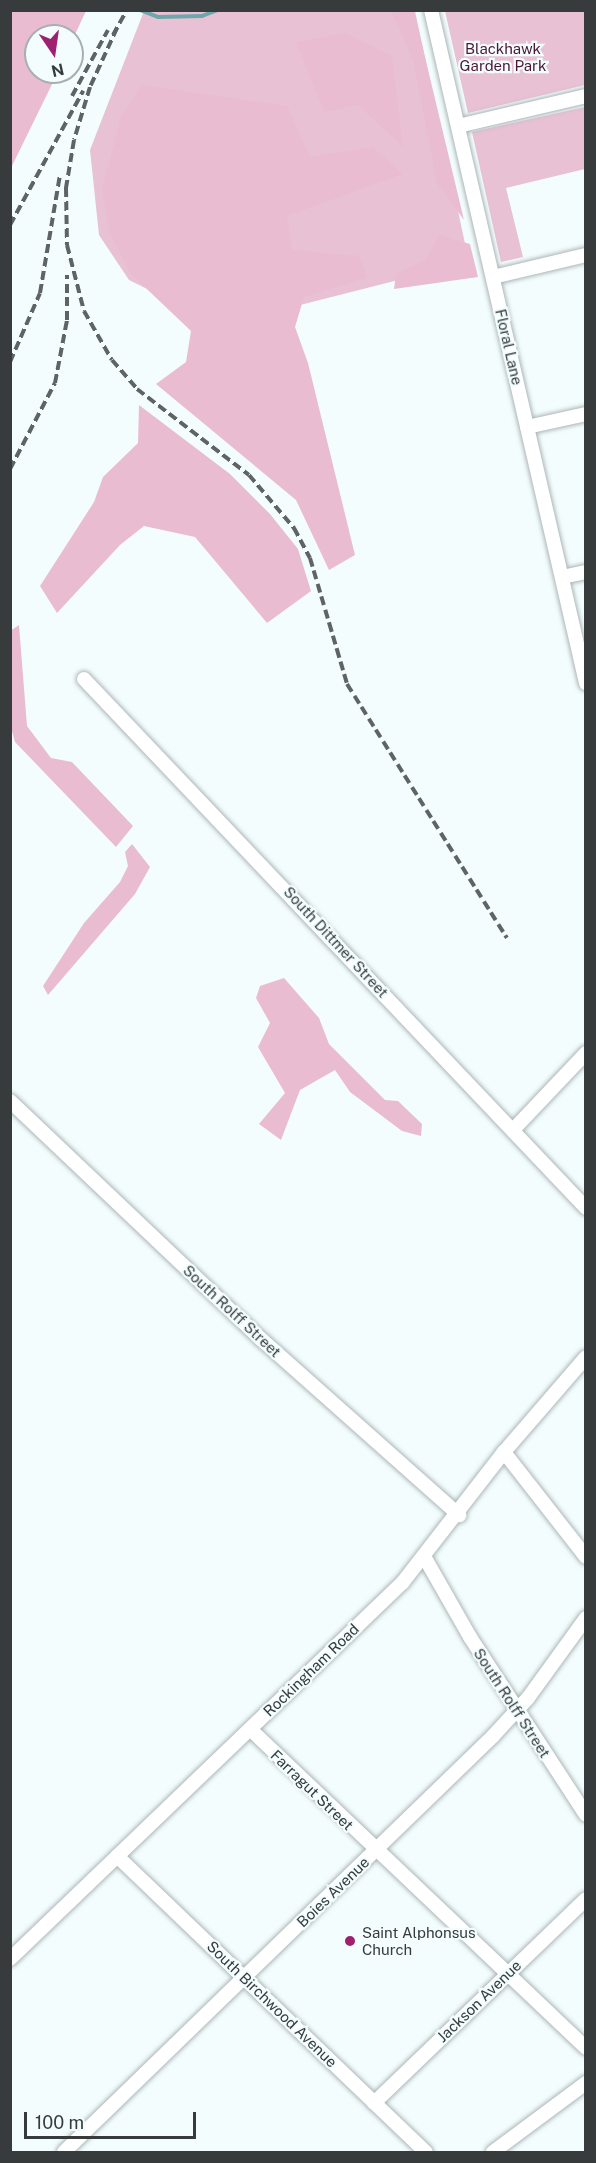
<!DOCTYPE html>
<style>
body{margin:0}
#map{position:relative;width:596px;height:2163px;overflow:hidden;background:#f3fdfe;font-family:"Public Sans",sans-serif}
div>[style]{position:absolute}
.green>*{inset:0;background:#e8c1d4}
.forest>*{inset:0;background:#e9bcd2}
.stream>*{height:4px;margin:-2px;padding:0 2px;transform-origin:2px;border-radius:2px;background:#6ea7ab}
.roads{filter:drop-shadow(0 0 2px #adb6b7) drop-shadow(0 0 2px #adb6b7)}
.minor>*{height:14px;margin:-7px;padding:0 7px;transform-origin:7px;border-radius:7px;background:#fff}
.rail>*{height:4px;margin-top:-2px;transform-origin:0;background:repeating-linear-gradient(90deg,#5e6363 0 9px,transparent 0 13.5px)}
.dots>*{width:16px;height:16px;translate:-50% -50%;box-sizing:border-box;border:3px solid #f3fdfe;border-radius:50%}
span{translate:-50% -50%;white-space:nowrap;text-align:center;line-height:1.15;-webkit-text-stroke:4.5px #f3fdfe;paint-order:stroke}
.park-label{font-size:15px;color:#4d1837}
.street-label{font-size:15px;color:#373b3b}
.poi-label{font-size:15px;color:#373b3b}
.left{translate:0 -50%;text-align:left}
.frame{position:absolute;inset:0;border:12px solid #373b3b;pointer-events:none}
.north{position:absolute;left:24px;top:24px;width:60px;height:60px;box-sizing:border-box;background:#f3fdfe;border:2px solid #a8afb0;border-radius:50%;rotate:167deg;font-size:16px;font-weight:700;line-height:24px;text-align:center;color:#373b3b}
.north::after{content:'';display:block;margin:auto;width:21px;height:27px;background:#9f1f71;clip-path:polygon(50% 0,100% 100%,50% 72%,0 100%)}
.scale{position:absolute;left:24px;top:2112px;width:172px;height:27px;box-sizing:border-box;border:3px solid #373b3b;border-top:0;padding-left:8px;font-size:18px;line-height:21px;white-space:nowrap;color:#373b3b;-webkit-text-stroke:4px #f3fdfe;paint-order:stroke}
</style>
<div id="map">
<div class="green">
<div style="clip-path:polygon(144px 11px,415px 11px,469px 262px,253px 317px,206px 318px,129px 280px,99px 235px,90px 150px)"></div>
<div style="clip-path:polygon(445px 11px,585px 11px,585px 85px,468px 113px)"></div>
<div style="clip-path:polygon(585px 107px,585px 169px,506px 188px,523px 257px,501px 262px,472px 132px)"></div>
</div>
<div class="forest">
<div style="clip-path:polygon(11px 10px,86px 11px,72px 41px,72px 36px,36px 36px,36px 72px,58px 72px,11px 168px)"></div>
<div style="clip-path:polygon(391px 11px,414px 11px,464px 220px,437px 183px,413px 60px)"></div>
<div style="clip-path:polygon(345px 33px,392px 56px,403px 147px,358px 105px,324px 112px,296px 42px)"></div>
<div style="clip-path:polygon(142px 85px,287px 106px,310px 157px,373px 147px,403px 174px,287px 216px,292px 250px,360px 256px,367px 278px,304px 297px,295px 327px,308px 363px,355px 555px,329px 570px,296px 500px,156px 384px,186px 362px,191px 331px,130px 273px,110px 234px,102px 189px,121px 116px)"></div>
<div style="clip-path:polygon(439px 235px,470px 244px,478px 277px,394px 289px,396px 274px,425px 260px)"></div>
<div style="clip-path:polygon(139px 405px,230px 474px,270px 514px,298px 549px,311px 591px,267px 623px,195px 537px,144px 526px,120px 545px,57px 613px,40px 586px,94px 502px,103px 477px,138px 443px)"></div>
<div style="clip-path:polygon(19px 625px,27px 726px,51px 758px,72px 762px,133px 826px,116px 847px,15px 742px,10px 724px,10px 631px)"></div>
<div style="clip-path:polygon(132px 844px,150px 867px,135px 894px,48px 995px,43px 986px,84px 923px,120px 882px,128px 866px,125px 852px)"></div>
<div style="clip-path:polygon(284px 978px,319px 1018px,329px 1044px,385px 1100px,398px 1101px,422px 1124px,421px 1136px,402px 1131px,350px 1092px,335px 1070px,300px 1090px,281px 1140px,259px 1124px,285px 1093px,258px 1047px,270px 1023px,256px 998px,260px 986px)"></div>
</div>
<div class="stream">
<div style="left:140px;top:10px;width:19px;rotate:21deg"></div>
<div style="left:158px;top:17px;width:44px;rotate:-1.3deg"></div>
<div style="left:202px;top:16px;width:17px;rotate:-21deg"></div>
</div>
<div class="roads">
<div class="minor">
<div style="left:431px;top:10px;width:691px;rotate:77.03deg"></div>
<div style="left:458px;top:126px;width:131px;rotate:-13.2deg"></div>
<div style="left:493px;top:277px;width:96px;rotate:-13.3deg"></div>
<div style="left:527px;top:427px;width:60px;rotate:-12.4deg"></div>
<div style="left:562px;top:577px;width:25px;rotate:-12deg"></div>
<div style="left:84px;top:679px;width:729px;rotate:46.5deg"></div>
<div style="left:10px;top:1101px;width:347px;rotate:43.5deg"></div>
<div style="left:262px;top:1340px;width:264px;rotate:41.6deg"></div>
<div style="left:513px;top:1130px;width:106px;rotate:-46.5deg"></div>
<div style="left:504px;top:1452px;width:133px;rotate:52deg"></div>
<div style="left:425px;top:1558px;width:91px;rotate:60.3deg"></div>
<div style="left:470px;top:1637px;width:212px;rotate:56.9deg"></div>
<div style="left:250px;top:1729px;width:463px;rotate:43.5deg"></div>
<div style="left:117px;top:1856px;width:428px;rotate:43.8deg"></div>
<div style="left:10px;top:1959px;width:545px;rotate:-43.81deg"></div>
<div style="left:403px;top:1582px;width:165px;rotate:-52.2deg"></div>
<div style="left:504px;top:1452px;width:125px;rotate:-49.2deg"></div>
<div style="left:374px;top:2103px;width:294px;rotate:-43.9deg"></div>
<div style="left:64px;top:2152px;width:598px;rotate:-44.12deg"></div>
<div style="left:493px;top:1736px;width:52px;rotate:-47.4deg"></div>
<div style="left:528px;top:1698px;width:99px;rotate:-54.1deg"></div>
<div style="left:493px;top:2152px;width:116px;rotate:-36.6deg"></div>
</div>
</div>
<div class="rail">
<div style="left:117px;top:28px;width:65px;rotate:114.6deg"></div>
<div style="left:90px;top:87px;width:55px;rotate:106.8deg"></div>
<div style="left:74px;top:140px;width:49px;rotate:99.5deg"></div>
<div style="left:66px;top:188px;width:57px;rotate:89deg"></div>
<div style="left:67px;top:245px;width:68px;rotate:75.6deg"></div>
<div style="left:84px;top:311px;width:56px;rotate:60.3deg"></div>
<div style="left:112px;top:360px;width:38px;rotate:49deg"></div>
<div style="left:137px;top:389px;width:141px;rotate:37.5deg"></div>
<div style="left:249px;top:475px;width:70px;rotate:49.7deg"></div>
<div style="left:294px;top:528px;width:34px;rotate:62deg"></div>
<div style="left:310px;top:558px;width:131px;rotate:73.6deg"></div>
<div style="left:347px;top:684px;width:300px;rotate:57.8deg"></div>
<div style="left:113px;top:35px;width:29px;rotate:-61deg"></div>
<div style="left:72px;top:96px;width:75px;rotate:-61.4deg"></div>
<div style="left:10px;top:225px;width:153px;rotate:-61.4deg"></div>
<div style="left:10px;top:362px;width:75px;rotate:-66.5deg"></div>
<div style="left:40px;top:293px;width:120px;rotate:-80.4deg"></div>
<div style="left:10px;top:469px;width:97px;rotate:-62.4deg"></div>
<div style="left:55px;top:383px;width:64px;rotate:-79.2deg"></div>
<div style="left:67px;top:320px;width:45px;rotate:-90deg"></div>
</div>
<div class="dots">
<div style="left:350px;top:1941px;background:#9f1f71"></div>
</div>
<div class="park-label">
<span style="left:503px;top:57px">Blackhawk<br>Garden Park</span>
</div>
<div class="street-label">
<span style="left:509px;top:347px;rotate:77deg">Floral Lane</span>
<span style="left:336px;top:942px;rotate:47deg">South Dittmer Street</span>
<span style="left:232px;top:1311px;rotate:43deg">South Rolff Street</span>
<span style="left:311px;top:1670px;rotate:-44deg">Rockingham Road</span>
<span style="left:512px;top:1703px;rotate:57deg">South Rolff Street</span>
<span style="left:312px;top:1790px;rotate:44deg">Farragut Street</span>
<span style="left:333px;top:1892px;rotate:-44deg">Boies Avenue</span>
<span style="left:479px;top:2001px;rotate:-44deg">Jackson Avenue</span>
<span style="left:272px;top:2004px;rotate:44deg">South Birchwood Avenue</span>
</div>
<div class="poi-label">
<span class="left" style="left:362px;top:1941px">Saint Alphonsus<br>Church</span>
</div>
<div class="frame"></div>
<div class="north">N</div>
<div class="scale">100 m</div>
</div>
